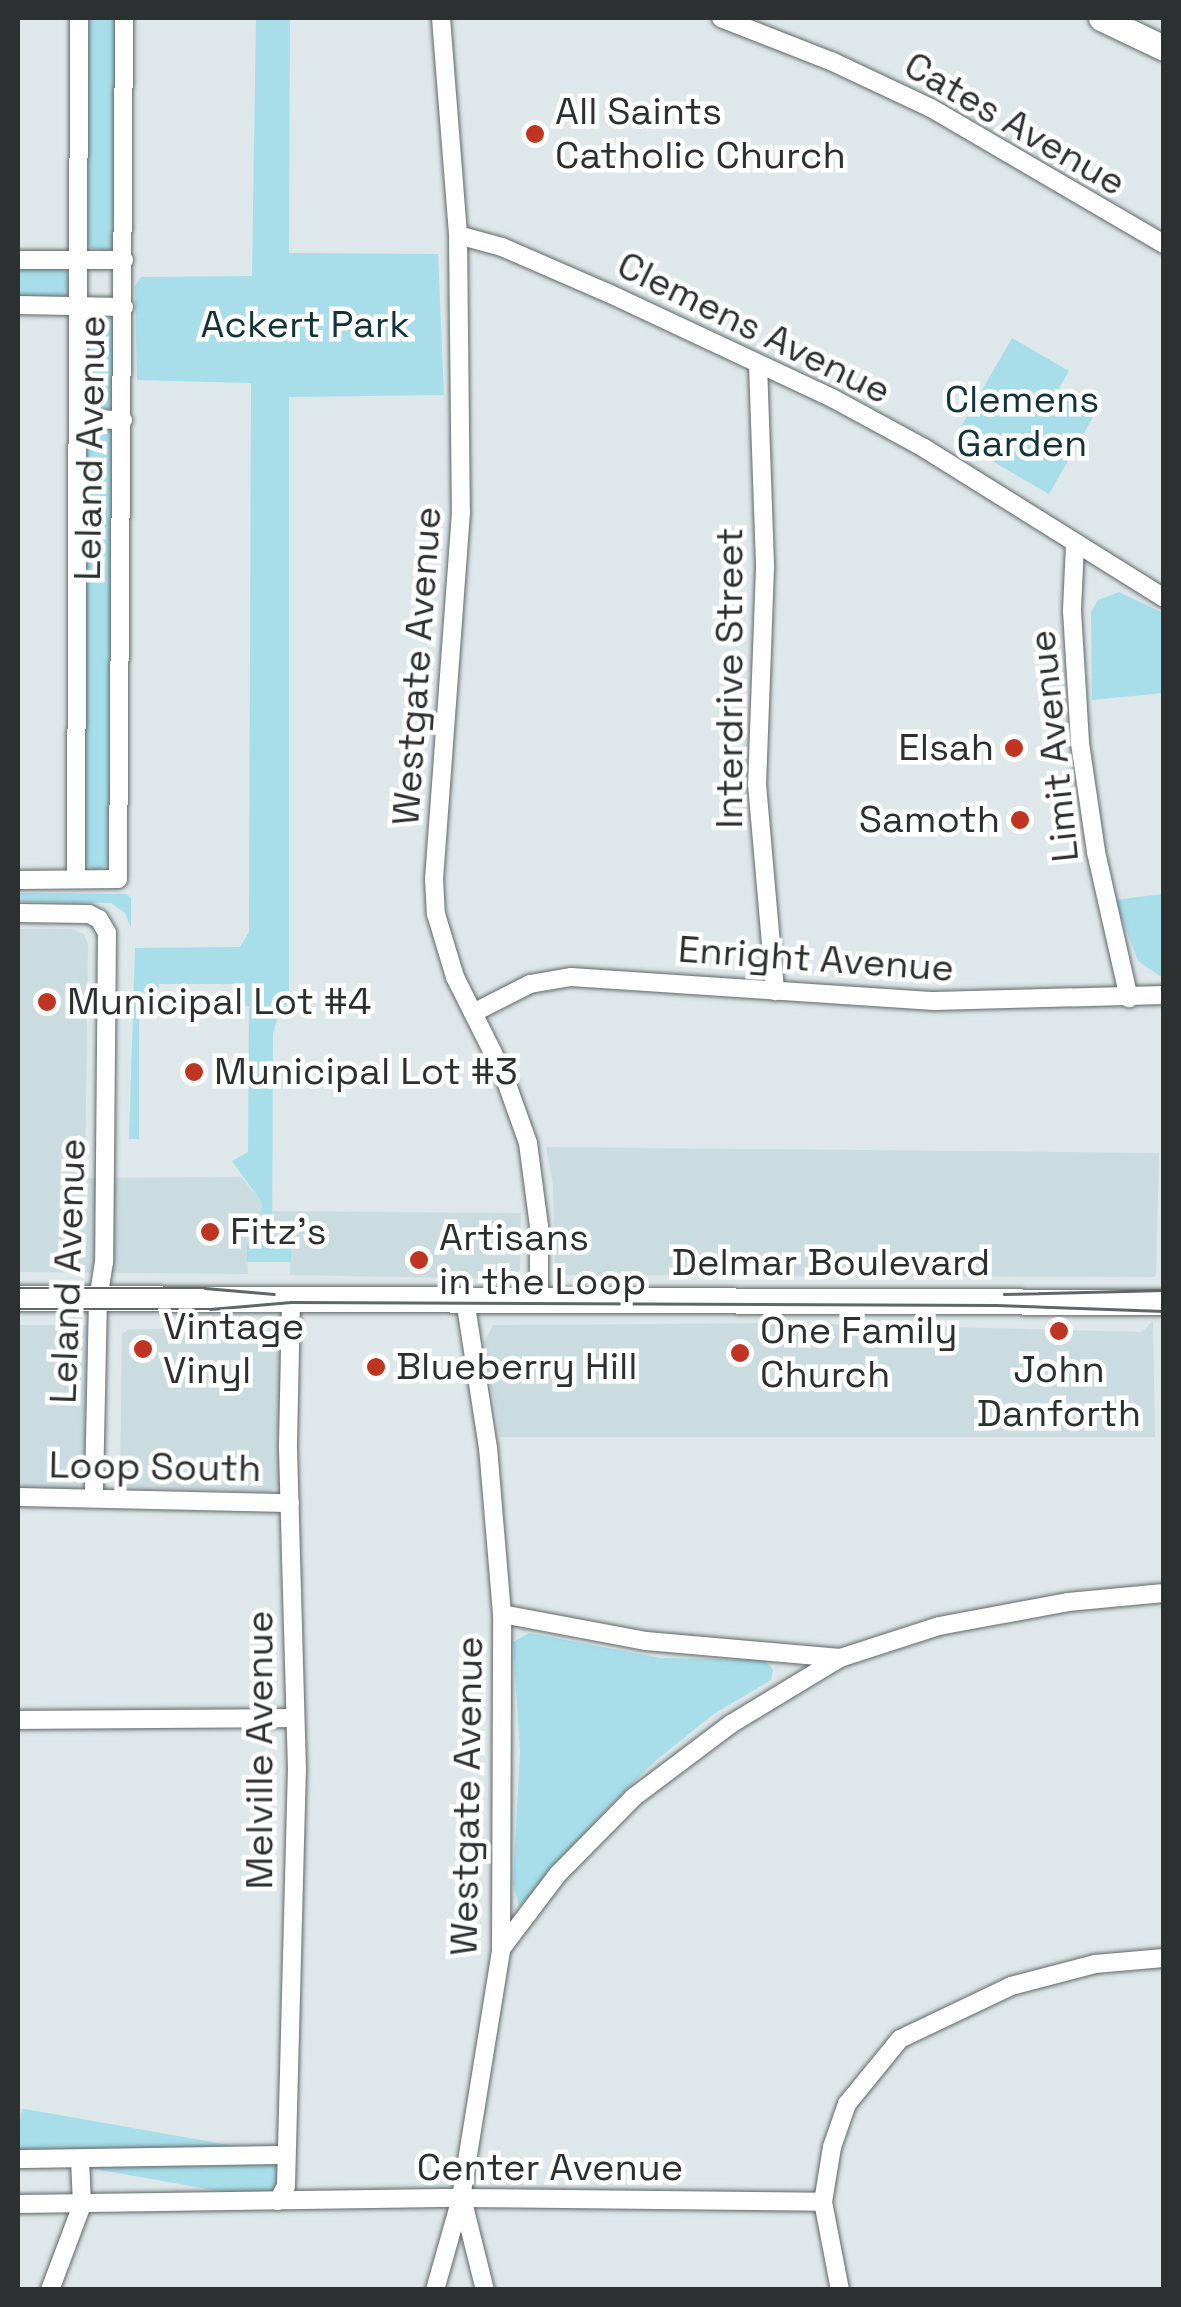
<!DOCTYPE html>
<style>
body{margin:0}
#map{position:relative;width:1181px;height:2307px;overflow:hidden;background:#dee7e9;font-family:"Space Grotesk",sans-serif}
div>[style]{position:absolute}
.built>*{inset:0;background:#cbdce0}
.green>*{inset:0;background:#a7dee9;transform-origin:0 0}
.roads{filter:drop-shadow(0 0 2px #5f6768) drop-shadow(0 0 2px #5f6768)}
.street>*{height:18px;margin:-9px;padding:0 9px;transform-origin:9px;border-radius:9px;background:#fff}
.secondary>*{height:25px;margin:-12.5px;padding:0 12.5px;transform-origin:12.5px;border-radius:12.5px;background:#fff}
.tram>*{height:2.5px;margin:-1.25px;padding:0 1.25px;transform-origin:1.25px;border-radius:1.25px;background:#606567}
.dots>*{width:28px;height:28px;translate:-50% -50%;box-sizing:border-box;border:5px solid #fff;border-radius:50%}
span{translate:-50% -50%;white-space:nowrap;text-align:center;line-height:1.15;-webkit-text-stroke:9px #fff;paint-order:stroke}
.poi-label{font-size:38px;color:#2d3031}
.left{translate:0 -50%;text-align:left}
.right{translate:-100% -50%;text-align:right}
.street-label{font-size:38px;color:#2d3031}
.park-label{font-size:38px;color:#113339}
.frame{position:absolute;inset:0;border:20px solid #2d3031;pointer-events:none}
</style>
<div id="map">
<div class="built">
<div style="clip-path:polygon(18px 929px,72px 929px,84px 934px,88px 944px,85px 1178px,241px 1177px,262px 1203px,262px 1246px,247px 1246px,248px 1274px,18px 1272px)"></div>
<div style="clip-path:polygon(546px 1147px,1159px 1153px,1156px 1273px,1154px 1277px,563px 1275px,555px 1271px,553px 1184px)"></div>
<div style="clip-path:polygon(272px 1211px,521px 1213px,520px 1269px,512px 1279px,290px 1275px,291px 1246px,272px 1246px)"></div>
<div style="clip-path:polygon(1153px 1321px,1155px 1437px,500px 1437px,484px 1343px,493px 1325px,790px 1323px,1142px 1332px)"></div>
<div style="clip-path:polygon(266px 1324px,276px 1333px,281px 1357px,280px 1486px,269px 1492px,120px 1487px,122px 1334px,128px 1330px)"></div>
<div style="clip-path:polygon(18px 1325px,87px 1325px,84px 1481px,75px 1490px,18px 1490px)"></div>
</div>
<div class="green">
<div style="clip-path:polygon(89px 18px,119px 18px,115px 247px,109px 250px,90px 248px,88px 243px)"></div>
<div style="clip-path:polygon(256px 18px,290px 18px,289px 253px,438px 254px,444px 395px,289px 397px,289px 1010px,278px 1016px,273px 1034px,272px 1245px,291px 1246px,291px 1262px,247px 1262px,247px 1245px,262px 1245px,262px 1203px,232px 1161px,248px 1152px,249px 1006px,235px 1004px,233px 984px,159px 984px,157px 1003px,139px 1005px,139px 1139px,129px 1139px,135px 948px,240px 947px,249px 932px,251px 383px,137px 380px,135px 286px,141px 277px,252px 276px)"></div>
<div style="clip-path:polygon(18px 269px,62px 269px,67px 272px,69px 294px,61px 298px,18px 298px)"></div>
<div style="clip-path:polygon(111px 317px,115px 319px,116px 399px,108px 411px,93px 411px,87px 401px,89px 327px,92px 318px)"></div>
<div style="clip-path:polygon(1012px 338px,1069px 371px,1059px 388px,1097px 410px,1049px 494px,954px 439px)"></div>
<div style="clip-path:polygon(101px 427px,114px 432px,112px 854px,107px 865px,95px 871px,86px 864px,83px 845px,86px 440px,88px 432px)"></div>
<div style="clip-path:polygon(1119px 592px,1163px 613px,1163px 693px,1092px 700px,1091px 612px,1098px 600px)"></div>
<div style="clip-path:polygon(18px 893px,127px 894px,131px 898px,131px 928px,125px 913px,111px 903px,18px 902px)"></div>
<div style="clip-path:polygon(1163px 894px,1163px 978px,1138px 961px,1115px 900px)"></div>
<div style="clip-path:polygon(529px 1633px,661px 1658px,765px 1660px,773px 1670px,771px 1680px,715px 1713px,654px 1762px,602px 1814px,533px 1899px,519px 1906px,513px 1884px,520px 1752px,513px 1642px)"></div>
<div style="left:286px;top:2155px;width:47px;height:268px;rotate:100deg"></div>
</div>
<div class="roads">
<div class="street">
<div style="left:441px;top:18px;width:218px;rotate:85.5deg"></div>
<div style="left:458px;top:235px;width:277px;rotate:89.4deg"></div>
<div style="left:461px;top:512px;width:368px;rotate:94.2deg"></div>
<div style="left:434px;top:879px;width:35px;rotate:87deg"></div>
<div style="left:436px;top:914px;width:66px;rotate:73.2deg"></div>
<div style="left:455px;top:977px;width:107px;rotate:63.4deg"></div>
<div style="left:503px;top:1073px;width:74px;rotate:70.3deg"></div>
<div style="left:528px;top:1143px;width:84px;rotate:82.5deg"></div>
<div style="left:539px;top:1226px;width:74px;rotate:90deg"></div>
<div style="left:721px;top:18px;width:118px;rotate:21.4deg"></div>
<div style="left:831px;top:61px;width:110px;rotate:25.2deg"></div>
<div style="left:931px;top:108px;width:270px;rotate:30.3deg"></div>
<div style="left:458px;top:235px;width:46px;rotate:15.3deg"></div>
<div style="left:502px;top:247px;width:116px;rotate:23.5deg"></div>
<div style="left:608px;top:293px;width:247px;rotate:25.1deg"></div>
<div style="left:832px;top:398px;width:105px;rotate:28.5deg"></div>
<div style="left:924px;top:448px;width:283px;rotate:32deg"></div>
<div style="left:18px;top:260px;width:106px"></div>
<div style="left:18px;top:305px;width:106px;rotate:1.1deg"></div>
<div style="left:758px;top:364px;width:204px;rotate:88deg"></div>
<div style="left:765px;top:568px;width:216px;rotate:92.1deg"></div>
<div style="left:757px;top:784px;width:208px;rotate:85deg"></div>
<div style="left:78px;top:419px;width:45px;rotate:1.3deg"></div>
<div style="left:1075px;top:544px;width:67px;rotate:92.6deg"></div>
<div style="left:1072px;top:611px;width:132px;rotate:86.5deg"></div>
<div style="left:1080px;top:743px;width:110px;rotate:81.6deg"></div>
<div style="left:1096px;top:852px;width:150px;rotate:77.3deg"></div>
<div style="left:76px;top:879px;width:861px;rotate:-89.8deg"></div>
<div style="left:18px;top:880px;width:100px;rotate:-0.6deg"></div>
<div style="left:118px;top:879px;width:861px;rotate:-89.6deg"></div>
<div style="left:18px;top:913px;width:71px;rotate:0.8deg"></div>
<div style="left:89px;top:914px;width:11px;rotate:27deg"></div>
<div style="left:99px;top:919px;width:16px;rotate:60deg"></div>
<div style="left:107px;top:933px;width:329px;rotate:90.5deg"></div>
<div style="left:104px;top:1262px;width:36px;rotate:99deg"></div>
<div style="left:98px;top:1298px;width:199px;rotate:91.2deg"></div>
<div style="left:473px;top:1013px;width:64px;rotate:-27deg"></div>
<div style="left:530px;top:984px;width:42px;rotate:-9.7deg"></div>
<div style="left:571px;top:977px;width:364px;rotate:3.8deg"></div>
<div style="left:934px;top:1001px;width:230px;rotate:-1.5deg"></div>
<div style="left:18px;top:1497px;width:272px;rotate:1.3deg"></div>
<div style="left:502px;top:1614px;width:147px;rotate:10.6deg"></div>
<div style="left:646px;top:1641px;width:195px;rotate:5deg"></div>
<div style="left:840px;top:1658px;width:104px;rotate:-17.9deg"></div>
<div style="left:939px;top:1626px;width:131px;rotate:-10.5deg"></div>
<div style="left:1068px;top:1602px;width:96px;rotate:-5.4deg"></div>
<div style="left:18px;top:1720px;width:277px;rotate:-0.4deg"></div>
<div style="left:501px;top:1949px;width:94px;rotate:-52.8deg"></div>
<div style="left:558px;top:1874px;width:108px;rotate:-45.4deg"></div>
<div style="left:634px;top:1797px;width:121px;rotate:-37deg"></div>
<div style="left:731px;top:1724px;width:127px;rotate:-31.2deg"></div>
<div style="left:18px;top:2159px;width:268px;rotate:-0.9deg"></div>
<div style="left:462px;top:2198px;width:95px;rotate:76deg"></div>
<div style="left:278px;top:2201px;width:17px;rotate:-62deg"></div>
<div style="left:286px;top:2186px;width:415px;rotate:-88.5deg"></div>
<div style="left:297px;top:1771px;width:327px;rotate:-91.6deg"></div>
<div style="left:288px;top:1444px;width:146px;rotate:-88.8deg"></div>
<div style="left:18px;top:2204px;width:443px;rotate:-0.8deg"></div>
<div style="left:461px;top:2198px;width:362px;rotate:0.6deg"></div>
<div style="left:50px;top:2290px;width:91px;rotate:-69.4deg"></div>
<div style="left:82px;top:2205px;width:46px;rotate:-92.5deg"></div>
<div style="left:435px;top:2290px;width:96px;rotate:-74.2deg"></div>
<div style="left:461px;top:2198px;width:251px;rotate:-80.8deg"></div>
<div style="left:501px;top:1950px;width:336px;rotate:-89.8deg"></div>
<div style="left:502px;top:1614px;width:167px;rotate:-94.8deg"></div>
<div style="left:488px;top:1448px;width:151px;rotate:-98.8deg"></div>
<div style="left:840px;top:2290px;width:90px;rotate:-100.9deg"></div>
<div style="left:823px;top:2202px;width:56px;rotate:-80.7deg"></div>
<div style="left:832px;top:2147px;width:46px;rotate:-70.8deg"></div>
<div style="left:847px;top:2104px;width:84px;rotate:-50.8deg"></div>
<div style="left:900px;top:2039px;width:123px;rotate:-25.5deg"></div>
<div style="left:1011px;top:1986px;width:87px;rotate:-14.7deg"></div>
<div style="left:1095px;top:1964px;width:69px;rotate:-5deg"></div>
</div>
<div class="secondary">
<div style="left:1101px;top:18px;width:70px;rotate:25.5deg"></div>
<div style="left:18px;top:1298px;width:1146px;rotate:0.2deg"></div>
</div>
</div>
<div class="tram">
<div style="left:18px;top:1288px;width:187px"></div>
<div style="left:205px;top:1288px;width:69px;rotate:5deg"></div>
<div style="left:1004px;top:1294px;width:160px;rotate:-1.4deg"></div>
<div style="left:18px;top:1309px;width:192px"></div>
<div style="left:210px;top:1309px;width:81px;rotate:-4.9deg"></div>
<div style="left:291px;top:1302px;width:705px;rotate:0.24deg"></div>
<div style="left:996px;top:1305px;width:168px;rotate:2deg"></div>
</div>
<div class="dots">
<div style="left:535px;top:134px;background:#c03422"></div>
<div style="left:1014px;top:748px;background:#c03422"></div>
<div style="left:1020px;top:820px;background:#c03422"></div>
<div style="left:47px;top:1002px;background:#c03422"></div>
<div style="left:194px;top:1072px;background:#c03422"></div>
<div style="left:210px;top:1232px;background:#c03422"></div>
<div style="left:419px;top:1260px;background:#c03422"></div>
<div style="left:1059px;top:1331px;background:#c03422"></div>
<div style="left:143px;top:1349px;background:#c03422"></div>
<div style="left:740px;top:1353px;background:#c03422"></div>
<div style="left:376px;top:1367px;background:#c03422"></div>
</div>
<div class="poi-label">
<span class="left" style="left:555px;top:134px">All Saints<br>Catholic Church</span>
<span class="right" style="left:994px;top:748px">Elsah</span>
<span class="right" style="left:1000px;top:820px">Samoth</span>
<span class="left" style="left:67px;top:1002px">Municipal Lot #4</span>
<span class="left" style="left:214px;top:1072px">Municipal Lot #3</span>
<span class="left" style="left:230px;top:1232px">Fitz's</span>
<span class="left" style="left:439px;top:1260px">Artisans<br>in the Loop</span>
<span class="left" style="left:163px;top:1349px">Vintage<br>Vinyl</span>
<span class="left" style="left:760px;top:1353px">One Family<br>Church</span>
<span class="left" style="left:396px;top:1367px">Blueberry Hill</span>
<span style="left:1059px;top:1392px">John<br>Danforth</span>
</div>
<div class="street-label">
<span style="left:1015px;top:124px;rotate:30deg">Cates Avenue</span>
<span style="left:754px;top:328px;rotate:26deg">Clemens Avenue</span>
<span style="left:90px;top:448px;rotate:-89deg">Leland Avenue</span>
<span style="left:417px;top:666px;rotate:-86deg">Westgate Avenue</span>
<span style="left:730px;top:678px;rotate:-90deg">Interdrive Street</span>
<span style="left:1054px;top:746px;rotate:-96deg">Limit Avenue</span>
<span style="left:816px;top:959px;rotate:4deg">Enright Avenue</span>
<span style="left:831px;top:1263px">Delmar Boulevard</span>
<span style="left:68px;top:1271px;rotate:-88deg">Leland Avenue</span>
<span style="left:155px;top:1467px;rotate:1deg">Loop South</span>
<span style="left:260px;top:1750px;rotate:-90deg">Melville Avenue</span>
<span style="left:467px;top:1796px;rotate:-89deg">Westgate Avenue</span>
<span style="left:550px;top:2168px">Center Avenue</span>
</div>
<div class="park-label">
<span style="left:305px;top:325px">Ackert Park</span>
<span style="left:1022px;top:422px">Clemens<br>Garden</span>
</div>
<div class="frame"></div>
</div>
